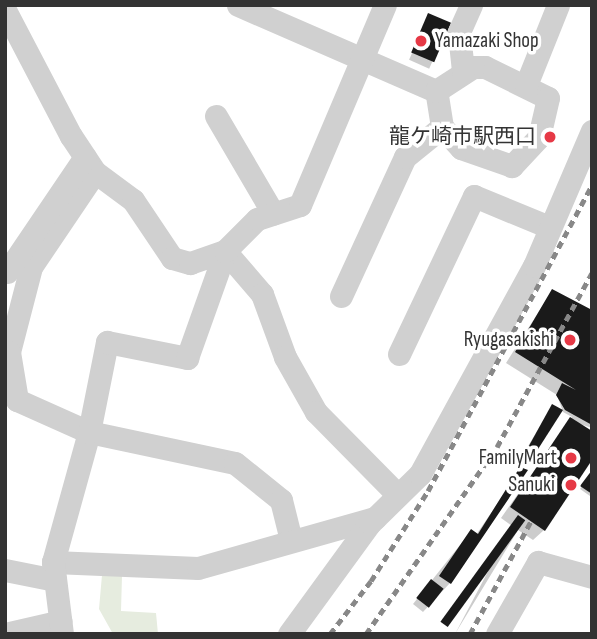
<!DOCTYPE html>
<meta charset="utf-8">
<style>
body{margin:0}
#map{position:relative;width:597px;height:639px;overflow:hidden;background:#fff;font-family:"Sofia Sans Condensed","Noto Sans JP",sans-serif}
div>[style]{position:absolute}
.green>*{inset:0;background:#e6ecdf}
.shadow>*{inset:0;background:#0003;transform-origin:0 0}
.building>*{inset:0;background:#1a1a1a;transform-origin:0 0}
.minor>*{height:23px;margin:-11.5px;padding:0 11.5px;transform-origin:11.5px;border-radius:11.5px;background:#d0d0d0}
.rail>*{height:5px;margin-top:-2.5px;transform-origin:0;background:repeating-linear-gradient(90deg,#888 0 7px,transparent 0 12px)}
.dots>*{width:19px;height:19px;translate:-50% -50%;box-sizing:border-box;border:4px solid #fff;border-radius:50%}
span{translate:-50% -50%;white-space:nowrap;text-align:center;line-height:1.15;-webkit-text-stroke:7px #fff;paint-order:stroke}
.poi-label{font-size:21px;color:#333}
.left{translate:0 -50%;text-align:left}
.right{translate:-100% -50%;text-align:right}
.frame{position:absolute;inset:0;border:7px solid #333;pointer-events:none}
</style>
<div id="map">
<div class="green">
<div style="clip-path:polygon(102px 575px,122px 576px,121px 611px,156px 613px,158px 634px,113px 634px,99px 609px)"></div>
</div>
<div class="shadow">
<div style="left:429px;top:15px;width:22px;height:49px;rotate:24deg"></div>
<div style="clip-path:polygon(552px 291px,592px 313px,592px 428px,577px 423px,544px 530px,533px 540px,518px 530px,455px 634px,512px 526px,501px 518px,572px 417px,563px 412px,557px 395px,506px 363px)"></div>
<div style="clip-path:polygon(552px 406px,532px 456px,527px 461px,521px 458px)"></div>
<div style="clip-path:polygon(521px 469px,525px 471px,450px 583px,423px 612px,413px 604px,464px 540px,476px 535px)"></div>
<div style="clip-path:polygon(592px 472px,592px 495px,590px 496px,580px 489px)"></div>
</div>
<div class="building">
<div style="left:428px;top:13px;width:25px;height:43px;rotate:23deg"></div>
<div style="clip-path:polygon(552px 289px,592px 310px,592px 425px,565px 410px,556px 395px,562px 383px,576px 390px,515px 352px)"></div>
<div style="clip-path:polygon(552px 404px,563px 410px,533px 457px,525px 453px)"></div>
<div style="clip-path:polygon(570px 417px,592px 431px,592px 460px,545px 531px,510px 507px)"></div>
<div style="clip-path:polygon(520px 467px,528px 470px,451px 584px,439px 576px,471px 529px,478px 534px)"></div>
<div style="clip-path:polygon(592px 470px,592px 494px,580px 486px)"></div>
<div style="left:518px;top:515px;width:9px;height:132px;rotate:36deg"></div>
<div style="left:431px;top:579px;width:16px;height:24px;rotate:38deg"></div>
</div>
<div class="minor">
<div style="left:238px;top:5px;width:216px;rotate:23.5deg"></div>
<div style="left:5px;top:10px;width:142px;rotate:62.4deg"></div>
<div style="left:71px;top:136px;width:43px;rotate:56.3deg"></div>
<div style="left:95px;top:172px;width:47px;rotate:36.4deg"></div>
<div style="left:133px;top:200px;width:70px;rotate:56.1deg"></div>
<div style="left:172px;top:258px;width:19px;rotate:16deg"></div>
<div style="left:190px;top:263px;width:37px;rotate:-19deg"></div>
<div style="left:473px;top:67px;width:12px"></div>
<div style="left:485px;top:67px;width:70px;rotate:26.2deg"></div>
<div style="left:548px;top:98px;width:40px;rotate:103deg"></div>
<div style="left:539px;top:137px;width:40px;rotate:133deg"></div>
<div style="left:512px;top:166px;width:54px;rotate:-160.6deg"></div>
<div style="left:461px;top:148px;width:28px;rotate:-132deg"></div>
<div style="left:442px;top:127px;width:36px;rotate:-99deg"></div>
<div style="left:436px;top:91px;width:44px;rotate:-33deg"></div>
<div style="left:463px;top:71px;width:39px;rotate:-96deg"></div>
<div style="left:459px;top:32px;width:30px;rotate:-66deg"></div>
<div style="left:526px;top:85px;width:86px;rotate:-68.2deg"></div>
<div style="left:216px;top:116px;width:113px;rotate:59.6deg"></div>
<div style="left:95px;top:172px;width:115px;rotate:124deg"></div>
<div style="left:31px;top:267px;width:88px;rotate:104.5deg"></div>
<div style="left:9px;top:352px;width:49px;rotate:80.5deg"></div>
<div style="left:17px;top:400px;width:79px;rotate:24deg"></div>
<div style="left:89px;top:432px;width:149px;rotate:12deg"></div>
<div style="left:235px;top:463px;width:59px;rotate:38.8deg"></div>
<div style="left:281px;top:500px;width:41px;rotate:76deg"></div>
<div style="left:225px;top:251px;width:57px;rotate:49.3deg"></div>
<div style="left:262px;top:294px;width:67px;rotate:69.9deg"></div>
<div style="left:285px;top:357px;width:63px;rotate:60.6deg"></div>
<div style="left:316px;top:412px;width:114px;rotate:45.4deg"></div>
<div style="left:7px;top:272px;width:139px;rotate:-55.9deg"></div>
<div style="left:341px;top:296px;width:153px;rotate:-65.3deg"></div>
<div style="left:405px;top:157px;width:48px;rotate:-39deg"></div>
<div style="left:399px;top:354px;width:175px;rotate:-64.6deg"></div>
<div style="left:474px;top:196px;width:81px;rotate:22.5deg"></div>
<div style="left:53px;top:562px;width:145px;rotate:2.4deg"></div>
<div style="left:198px;top:568px;width:184px;rotate:-15.8deg"></div>
<div style="left:5px;top:570px;width:51px;rotate:11.3deg"></div>
<div style="left:5px;top:634px;width:57px;rotate:-13.1deg"></div>
<div style="left:62px;top:634px;width:73px;rotate:-97.1deg"></div>
<div style="left:53px;top:562px;width:135px;rotate:-74.5deg"></div>
<div style="left:89px;top:432px;width:92px;rotate:-78.7deg"></div>
<div style="left:107px;top:342px;width:82px;rotate:11.3deg"></div>
<div style="left:187px;top:358px;width:114px;rotate:-70.4deg"></div>
<div style="left:225px;top:251px;width:45px;rotate:-45deg"></div>
<div style="left:257px;top:219px;width:45px;rotate:-18deg"></div>
<div style="left:300px;top:205px;width:217px;rotate:-67deg"></div>
<div style="left:289px;top:634px;width:137px;rotate:-53.9deg"></div>
<div style="left:370px;top:523px;width:70px;rotate:-44.4deg"></div>
<div style="left:420px;top:474px;width:237px;rotate:-61.3deg"></div>
<div style="left:534px;top:266px;width:147px;rotate:-66.8deg"></div>
<div style="left:497px;top:634px;width:83px;rotate:-60.3deg"></div>
<div style="left:538px;top:562px;width:56px;rotate:15.5deg"></div>
</div>
<div class="rail">
<div style="left:330px;top:634px;width:67px;rotate:-52.3deg"></div>
<div style="left:371px;top:581px;width:107px;rotate:-57.7deg"></div>
<div style="left:428px;top:491px;width:347px;rotate:-61.8deg"></div>
<div style="left:366px;top:634px;width:228px;rotate:-55deg"></div>
<div style="left:497px;top:447px;width:198px;rotate:-61.4deg"></div>
<div style="left:470px;top:634px;width:128px;rotate:-61.6deg"></div>
</div>
<div class="dots">
<div style="left:421px;top:41px;background:#e63946"></div>
<div style="left:550px;top:137px;background:#e63946"></div>
<div style="left:570px;top:340px;background:#e63946"></div>
<div style="left:571px;top:458px;background:#e63946"></div>
<div style="left:571px;top:485px;background:#e63946"></div>
</div>
<div class="poi-label">
<span class="left" style="left:435px;top:41px">Yamazaki Shop</span>
<span class="right" style="left:536px;top:137px">龍ケ崎市駅西口</span>
<span class="right" style="left:554px;top:340px">Ryugasakishi</span>
<span class="right" style="left:557px;top:458px">FamilyMart</span>
<span class="right" style="left:555px;top:485px">Sanuki</span>
</div>
<div class="frame"></div>
</div>
